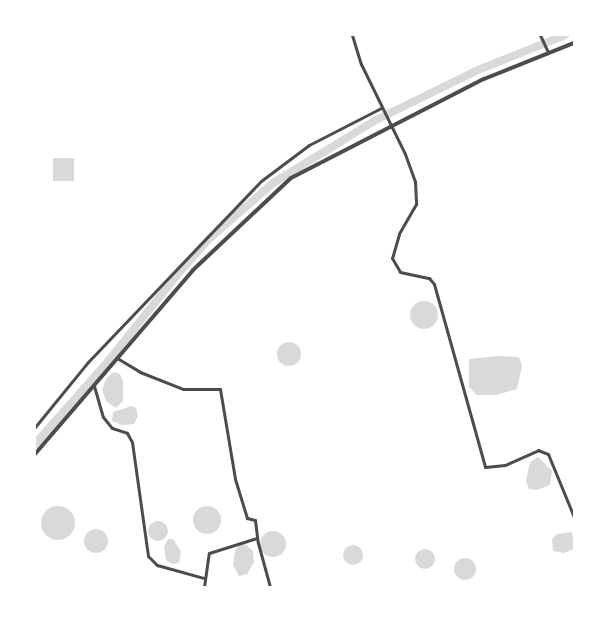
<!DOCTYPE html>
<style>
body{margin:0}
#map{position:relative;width:609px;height:622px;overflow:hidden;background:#fff;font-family:Roboto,sans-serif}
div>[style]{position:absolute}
.water>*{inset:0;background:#d9d9d9;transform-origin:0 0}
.round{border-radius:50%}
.canal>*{height:8px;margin:-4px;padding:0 4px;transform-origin:4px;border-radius:4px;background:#d9d9d9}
.minor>*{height:3px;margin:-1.5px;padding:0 1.5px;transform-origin:1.5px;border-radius:1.5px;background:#4c4c4c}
.tertiary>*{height:4px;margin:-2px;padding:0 2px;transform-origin:2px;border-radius:2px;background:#4c4c4c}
span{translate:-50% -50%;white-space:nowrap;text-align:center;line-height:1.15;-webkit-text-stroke:4.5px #fff;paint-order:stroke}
.frame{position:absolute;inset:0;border:36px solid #fff;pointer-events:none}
</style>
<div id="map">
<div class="water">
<div style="left:53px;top:158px;width:21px;height:23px"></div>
<div class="round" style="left:410px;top:301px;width:28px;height:28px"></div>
<div class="round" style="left:277px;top:342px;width:24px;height:24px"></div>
<div style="clip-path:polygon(499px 356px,519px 357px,522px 366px,517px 389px,496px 395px,477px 395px,469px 387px,469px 359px)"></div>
<div style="clip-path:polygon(114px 372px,120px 374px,123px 381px,123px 401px,116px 408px,106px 401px,102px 390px,106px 379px)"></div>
<div style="clip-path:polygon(132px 406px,136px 408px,138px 416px,134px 424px,122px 425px,112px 421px,113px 412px)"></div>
<div style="clip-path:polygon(538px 457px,552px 471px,550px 485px,537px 490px,529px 489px,526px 481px,530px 462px)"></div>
<div class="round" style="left:41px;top:506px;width:34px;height:34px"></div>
<div class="round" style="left:193px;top:506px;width:28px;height:28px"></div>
<div class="round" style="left:148px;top:521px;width:20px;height:20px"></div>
<div class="round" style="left:84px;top:529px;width:24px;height:24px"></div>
<div class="round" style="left:260px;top:531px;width:26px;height:26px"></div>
<div style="clip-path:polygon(572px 532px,574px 549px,564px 553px,553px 551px,552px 539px,557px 534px)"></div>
<div style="clip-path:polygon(168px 539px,173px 539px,181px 552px,179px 563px,172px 564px,166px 560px,164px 547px)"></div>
<div style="clip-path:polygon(245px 544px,253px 551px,254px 562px,247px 574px,239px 576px,233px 565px,235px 551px,239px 545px)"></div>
<div class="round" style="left:343px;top:545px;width:20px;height:20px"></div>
<div class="round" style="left:415px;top:549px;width:20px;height:20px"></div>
<div class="round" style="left:454px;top:558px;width:22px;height:22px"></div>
</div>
<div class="canal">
<div style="left:35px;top:444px;width:106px;rotate:-48.5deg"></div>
<div style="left:105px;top:365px;width:115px;rotate:-51.3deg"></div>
<div style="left:177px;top:275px;width:47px;rotate:-48.5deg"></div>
<div style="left:208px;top:240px;width:86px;rotate:-41.2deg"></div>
<div style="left:273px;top:183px;width:119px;rotate:-31.5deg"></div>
<div style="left:374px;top:121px;width:116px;rotate:-26.1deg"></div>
<div style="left:478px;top:70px;width:94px;rotate:-21.9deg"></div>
</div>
<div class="minor">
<div style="left:352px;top:35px;width:30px;rotate:73deg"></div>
<div style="left:361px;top:64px;width:100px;rotate:63.9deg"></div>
<div style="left:405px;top:154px;width:30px;rotate:70deg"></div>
<div style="left:415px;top:182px;width:22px;rotate:87deg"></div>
<div style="left:416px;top:204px;width:34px;rotate:120deg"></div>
<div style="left:399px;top:234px;width:25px;rotate:106deg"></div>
<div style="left:392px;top:258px;width:16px;rotate:60deg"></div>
<div style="left:400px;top:272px;width:30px;rotate:12deg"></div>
<div style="left:429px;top:278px;width:8px;rotate:50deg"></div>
<div style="left:434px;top:284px;width:190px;rotate:74.4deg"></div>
<div style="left:485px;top:467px;width:20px;rotate:-6deg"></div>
<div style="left:505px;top:465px;width:36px;rotate:-24deg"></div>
<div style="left:538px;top:450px;width:11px;rotate:22deg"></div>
<div style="left:548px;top:454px;width:68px;rotate:67.6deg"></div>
<div style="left:540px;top:35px;width:19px;rotate:65deg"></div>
<div style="left:117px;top:358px;width:27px;rotate:31deg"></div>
<div style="left:140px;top:372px;width:46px;rotate:21.6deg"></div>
<div style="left:183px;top:389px;width:37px"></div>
<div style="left:220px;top:389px;width:91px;rotate:80.5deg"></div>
<div style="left:235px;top:479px;width:41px;rotate:72.9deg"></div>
<div style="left:247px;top:518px;width:8px;rotate:14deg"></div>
<div style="left:255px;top:520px;width:23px;rotate:83deg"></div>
<div style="left:258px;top:543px;width:46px;rotate:74.7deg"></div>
<div style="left:94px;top:386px;width:32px;rotate:74deg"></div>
<div style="left:103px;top:417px;width:14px;rotate:51deg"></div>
<div style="left:112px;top:428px;width:16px;rotate:18deg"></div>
<div style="left:127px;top:433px;width:10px;rotate:61deg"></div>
<div style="left:132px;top:442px;width:115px;rotate:82deg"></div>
<div style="left:148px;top:556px;width:13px;rotate:45deg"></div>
<div style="left:157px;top:565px;width:49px;rotate:15.5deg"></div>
<div style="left:35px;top:427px;width:84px;rotate:-50.8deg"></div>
<div style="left:88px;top:362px;width:250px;rotate:-46.3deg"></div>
<div style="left:261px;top:181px;width:60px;rotate:-36.9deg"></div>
<div style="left:309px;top:145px;width:81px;rotate:-27.2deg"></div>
<div style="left:204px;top:587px;width:34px;rotate:-82deg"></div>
<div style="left:209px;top:553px;width:50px;rotate:-17.4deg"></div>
</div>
<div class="tertiary">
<div style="left:35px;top:454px;width:243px;rotate:-49.3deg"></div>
<div style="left:193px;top:270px;width:134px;rotate:-43.2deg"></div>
<div style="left:291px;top:178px;width:217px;rotate:-27.2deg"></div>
<div style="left:484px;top:79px;width:97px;rotate:-21.8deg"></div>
</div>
<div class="frame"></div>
</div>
